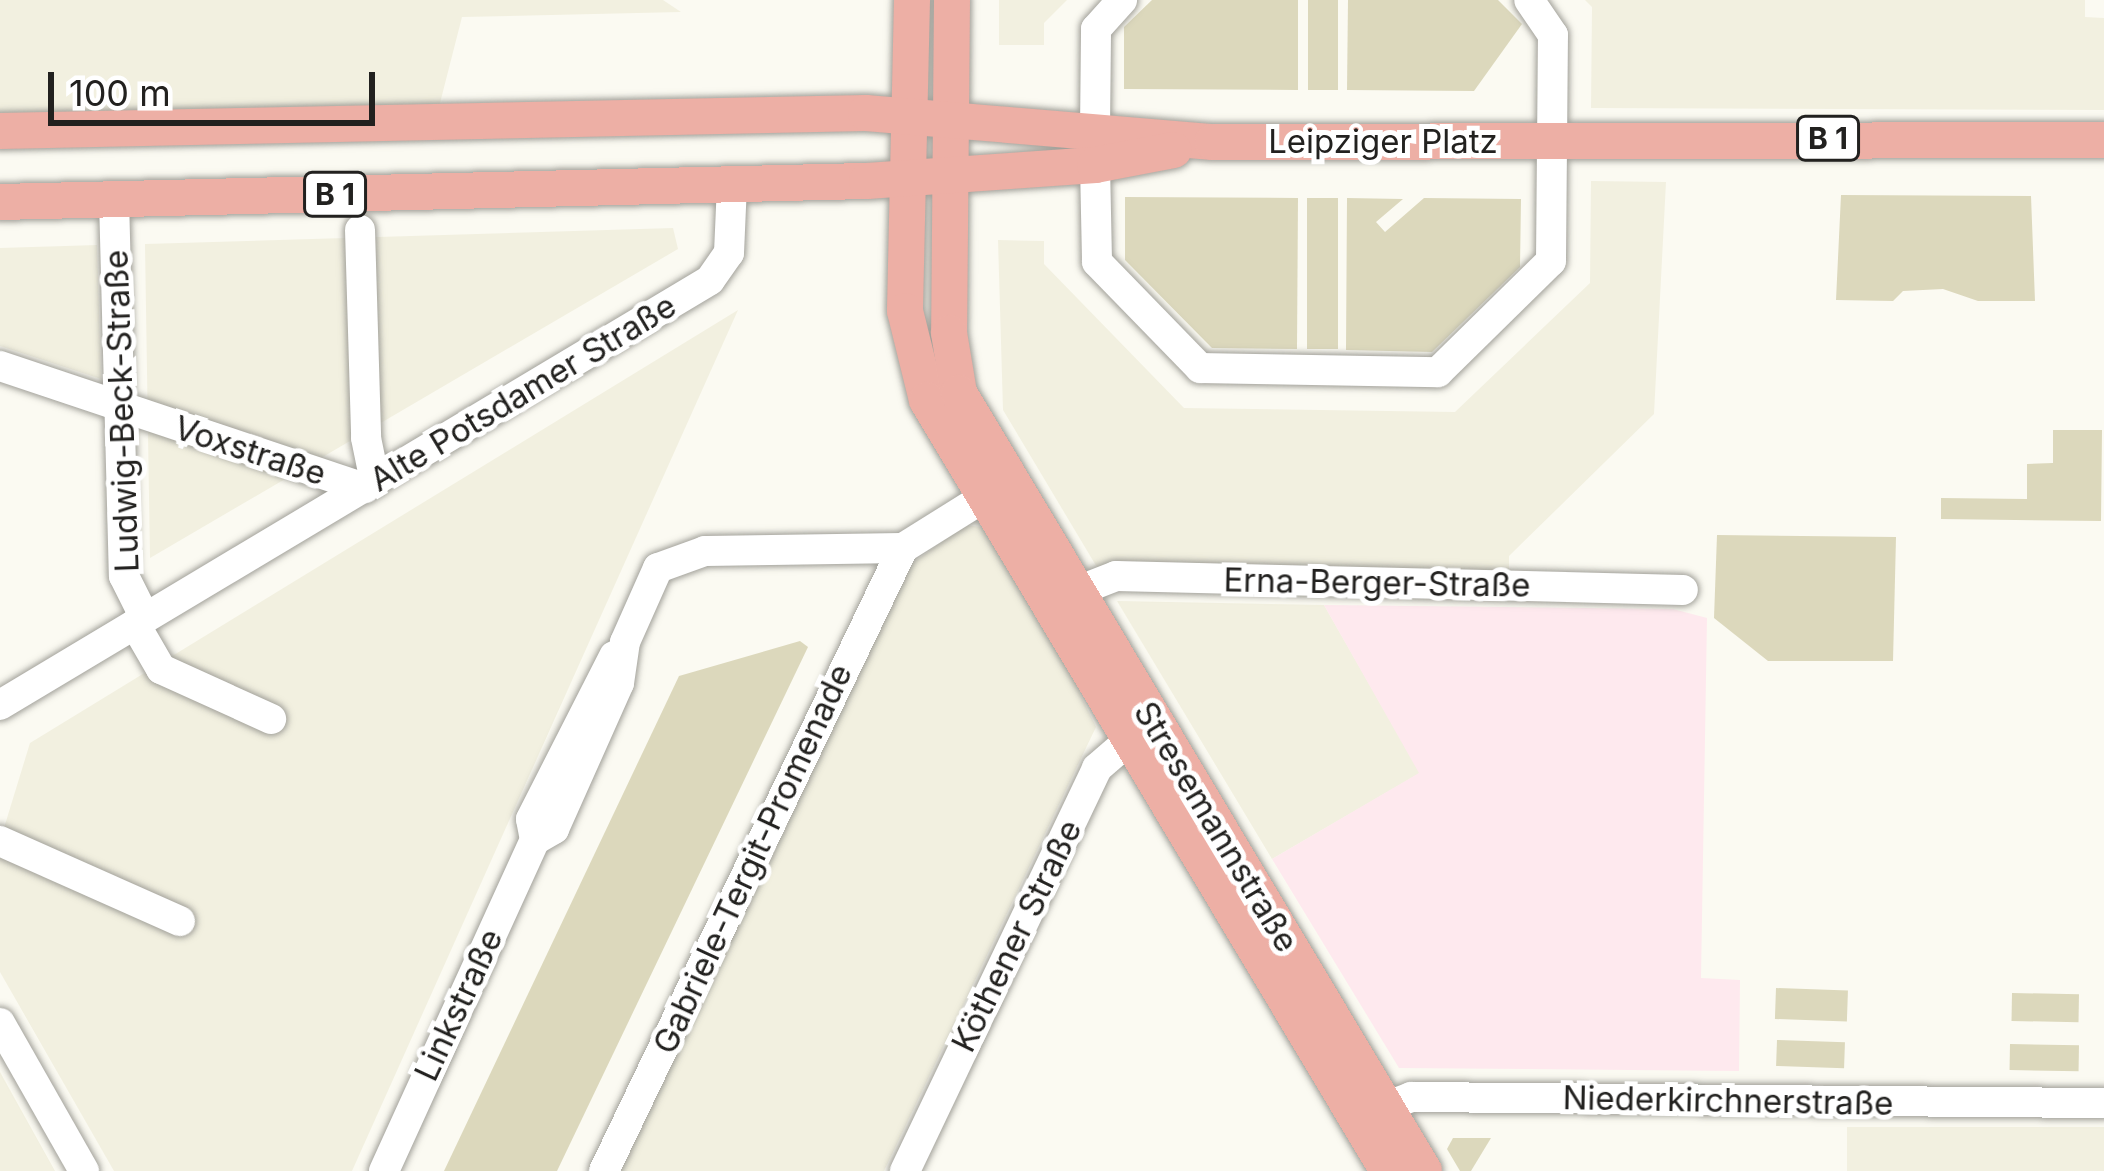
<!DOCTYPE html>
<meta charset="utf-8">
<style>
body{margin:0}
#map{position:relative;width:2104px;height:1171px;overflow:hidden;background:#fbfaf2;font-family:Inter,sans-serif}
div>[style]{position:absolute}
.built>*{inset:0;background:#f2f0e0;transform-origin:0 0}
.industrial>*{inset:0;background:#fee9ee}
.green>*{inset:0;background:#dcd8bc;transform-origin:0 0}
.roads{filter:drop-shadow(0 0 3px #a2a19a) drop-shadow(0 0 3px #a2a19a)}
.minor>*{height:30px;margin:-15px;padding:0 15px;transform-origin:15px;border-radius:15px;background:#fff}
.major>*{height:36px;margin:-18px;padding:0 18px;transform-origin:18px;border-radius:18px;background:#edafa5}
span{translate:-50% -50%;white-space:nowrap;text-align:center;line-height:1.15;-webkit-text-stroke:10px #fff;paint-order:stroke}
.shield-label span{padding:3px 9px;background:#fff;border:3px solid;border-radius:9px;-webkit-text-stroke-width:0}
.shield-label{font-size:30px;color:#22211f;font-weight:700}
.street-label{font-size:33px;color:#22211f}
.scale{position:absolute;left:48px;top:72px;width:327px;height:54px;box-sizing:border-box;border:6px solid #22211f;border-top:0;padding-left:15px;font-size:36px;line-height:42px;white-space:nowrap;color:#22211f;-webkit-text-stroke:9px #fff;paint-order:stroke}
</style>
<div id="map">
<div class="built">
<div style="clip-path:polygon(0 0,663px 0,681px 12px,462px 17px,439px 107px,0 113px)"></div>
<div style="clip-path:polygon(999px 0,1067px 0,1044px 23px,1044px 45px,999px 45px)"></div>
<div style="clip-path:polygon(1585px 0,2085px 0,2085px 17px,2104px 18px,2104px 110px,1591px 108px,1592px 7px)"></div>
<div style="clip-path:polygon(1591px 181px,1666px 182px,1654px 414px,1509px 556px,1509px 575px,1098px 569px,1003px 410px,998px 240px,1044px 241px,1044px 264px,1184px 408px,1455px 412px,1590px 283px)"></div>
<div style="clip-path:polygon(673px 228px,678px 249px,150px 558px,145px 244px)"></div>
<div style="clip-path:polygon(97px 245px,101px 379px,0 346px,0 248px)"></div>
<div style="clip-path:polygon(738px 310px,352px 1171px,114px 1171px,0 972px,0 841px,30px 743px)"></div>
<div style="clip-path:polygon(965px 525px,989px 528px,1085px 687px,1079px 692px,1096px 727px,884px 1171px,618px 1171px,910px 565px)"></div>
<div style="clip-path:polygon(1117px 601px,1324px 605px,1420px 773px,1272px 859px)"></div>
<div style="clip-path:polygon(0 1072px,55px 1171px,0 1171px)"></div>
<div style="left:1847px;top:1127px;width:257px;height:44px"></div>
</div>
<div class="industrial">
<div style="clip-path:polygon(1324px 605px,1673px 609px,1707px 618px,1701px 978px,1740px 980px,1739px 1071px,1399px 1068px,1272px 859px,1419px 773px)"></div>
</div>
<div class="green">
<div style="clip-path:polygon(1152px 0,1298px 0,1298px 90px,1124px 89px,1124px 27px)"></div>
<div style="left:1308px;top:0;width:30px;height:90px"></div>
<div style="clip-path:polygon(1348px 0,1498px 0,1522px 24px,1474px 91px,1347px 90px)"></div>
<div style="clip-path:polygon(1841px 195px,2031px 196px,2035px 301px,1978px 301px,1943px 289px,1903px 291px,1893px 301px,1836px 300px)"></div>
<div style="clip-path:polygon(1125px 197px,1298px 198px,1297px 349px,1212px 348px,1125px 260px)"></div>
<div style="left:1307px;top:198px;width:31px;height:151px"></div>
<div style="clip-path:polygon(1347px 198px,1403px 199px,1376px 222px,1385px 232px,1424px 198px,1521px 199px,1520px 267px,1432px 352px,1346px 350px)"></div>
<div style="clip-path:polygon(2053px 430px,2102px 430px,2101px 521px,1941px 519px,1941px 498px,2027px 499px,2027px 464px,2053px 463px)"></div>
<div style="clip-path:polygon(1717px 535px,1896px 537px,1893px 661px,1768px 661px,1714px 618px)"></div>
<div style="clip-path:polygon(800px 641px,808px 647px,557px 1171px,444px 1171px,679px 676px)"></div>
<div style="left:1776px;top:988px;width:72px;height:31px;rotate:2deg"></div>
<div style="left:2012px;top:993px;width:67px;height:28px;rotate:1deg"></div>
<div style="left:1777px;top:1040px;width:68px;height:26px;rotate:2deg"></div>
<div style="left:2010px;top:1044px;width:69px;height:26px;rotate:1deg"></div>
<div style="clip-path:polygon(1453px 1138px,1491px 1138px,1471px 1171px,1460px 1171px,1447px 1149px)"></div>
</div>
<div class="roads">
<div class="minor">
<div style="left:1095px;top:129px;width:100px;rotate:-89.4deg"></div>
<div style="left:1096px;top:29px;width:39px;rotate:-48deg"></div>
<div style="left:1095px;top:165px;width:97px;rotate:88.8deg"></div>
<div style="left:1097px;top:262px;width:148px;rotate:45.8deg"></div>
<div style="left:1200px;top:368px;width:238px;rotate:1deg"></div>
<div style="left:1438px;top:372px;width:158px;rotate:-44.5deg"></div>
<div style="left:1551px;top:261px;width:226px;rotate:-89.5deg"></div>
<div style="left:1553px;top:35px;width:42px;rotate:-124.4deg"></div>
<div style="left:114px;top:199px;width:377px;rotate:88.5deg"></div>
<div style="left:124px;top:576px;width:47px;rotate:63.4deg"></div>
<div style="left:360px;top:230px;width:208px;rotate:88.3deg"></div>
<div style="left:366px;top:438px;width:45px;rotate:78.4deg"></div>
<div style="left:0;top:366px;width:385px;rotate:18.5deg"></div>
<div style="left:1075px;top:592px;width:44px;rotate:-21.3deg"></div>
<div style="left:1116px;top:576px;width:567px;rotate:1.41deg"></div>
<div style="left:135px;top:624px;width:52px;rotate:60deg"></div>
<div style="left:161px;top:669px;width:121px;rotate:24.4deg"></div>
<div style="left:0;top:705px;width:827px;rotate:-30.9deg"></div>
<div style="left:710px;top:280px;width:33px;rotate:-55deg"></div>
<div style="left:729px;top:253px;width:68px;rotate:-87.5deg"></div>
<div style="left:535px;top:840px;width:21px;rotate:-101deg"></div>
<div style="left:531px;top:819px;width:183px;rotate:-63deg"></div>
<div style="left:0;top:841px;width:197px;rotate:24deg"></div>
<div style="left:0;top:1023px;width:170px;rotate:60.4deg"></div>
<div style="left:1367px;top:1114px;width:47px;rotate:-21.1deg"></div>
<div style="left:1411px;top:1097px;width:693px;rotate:0.5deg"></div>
<div style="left:384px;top:1171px;width:364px;rotate:-65.5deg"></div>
<div style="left:535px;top:840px;width:22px;rotate:-30deg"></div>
<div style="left:554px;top:829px;width:160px;rotate:-66deg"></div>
<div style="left:619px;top:683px;width:41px;rotate:-81.7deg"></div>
<div style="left:625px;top:642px;width:81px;rotate:-66deg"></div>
<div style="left:658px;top:568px;width:50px;rotate:-19.9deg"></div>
<div style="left:705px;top:551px;width:198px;rotate:-0.9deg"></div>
<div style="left:903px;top:548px;width:119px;rotate:-32deg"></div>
<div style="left:604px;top:1171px;width:691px;rotate:-64.36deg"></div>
<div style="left:905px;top:1171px;width:446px;rotate:-64.5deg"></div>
<div style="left:1097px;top:768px;width:67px;rotate:-40.8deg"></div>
</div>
<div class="major">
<div style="left:912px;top:0;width:311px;rotate:91.3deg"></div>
<div style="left:905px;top:311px;width:92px;rotate:76.1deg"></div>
<div style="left:927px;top:400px;width:898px;rotate:59.12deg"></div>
<div style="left:952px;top:0;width:333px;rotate:90.5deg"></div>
<div style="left:949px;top:333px;width:61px;rotate:80.5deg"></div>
<div style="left:959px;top:393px;width:906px;rotate:59.13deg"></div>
<div style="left:0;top:131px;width:866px;rotate:-1.19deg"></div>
<div style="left:866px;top:113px;width:348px;rotate:4.8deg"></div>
<div style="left:1213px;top:142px;width:891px;rotate:-0.13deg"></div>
<div style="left:0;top:202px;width:867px;rotate:-1.39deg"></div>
<div style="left:867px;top:181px;width:229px;rotate:-4deg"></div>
<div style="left:1095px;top:165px;width:80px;rotate:-10.8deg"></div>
</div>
</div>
<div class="shield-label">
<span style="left:1828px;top:138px">B 1</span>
<span style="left:335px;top:194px">B 1</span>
</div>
<div class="street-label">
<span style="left:1383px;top:142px">Leipziger Platz</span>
<span style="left:523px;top:393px;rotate:-31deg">Alte Potsdamer Straße</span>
<span style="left:122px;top:411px;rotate:-92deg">Ludwig-Beck-Straße</span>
<span style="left:250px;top:451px;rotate:18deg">Voxstraße</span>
<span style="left:1377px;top:583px;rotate:1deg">Erna-Berger-Straße</span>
<span style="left:1216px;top:827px;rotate:59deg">Stresemannstraße</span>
<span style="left:753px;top:859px;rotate:-65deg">Gabriele-Tergit-Promenade</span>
<span style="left:1017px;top:936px;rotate:-64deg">Köthener Straße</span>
<span style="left:459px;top:1005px;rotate:-65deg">Linkstraße</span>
<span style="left:1728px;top:1101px;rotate:1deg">Niederkirchnerstraße</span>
</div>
<div class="scale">100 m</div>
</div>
